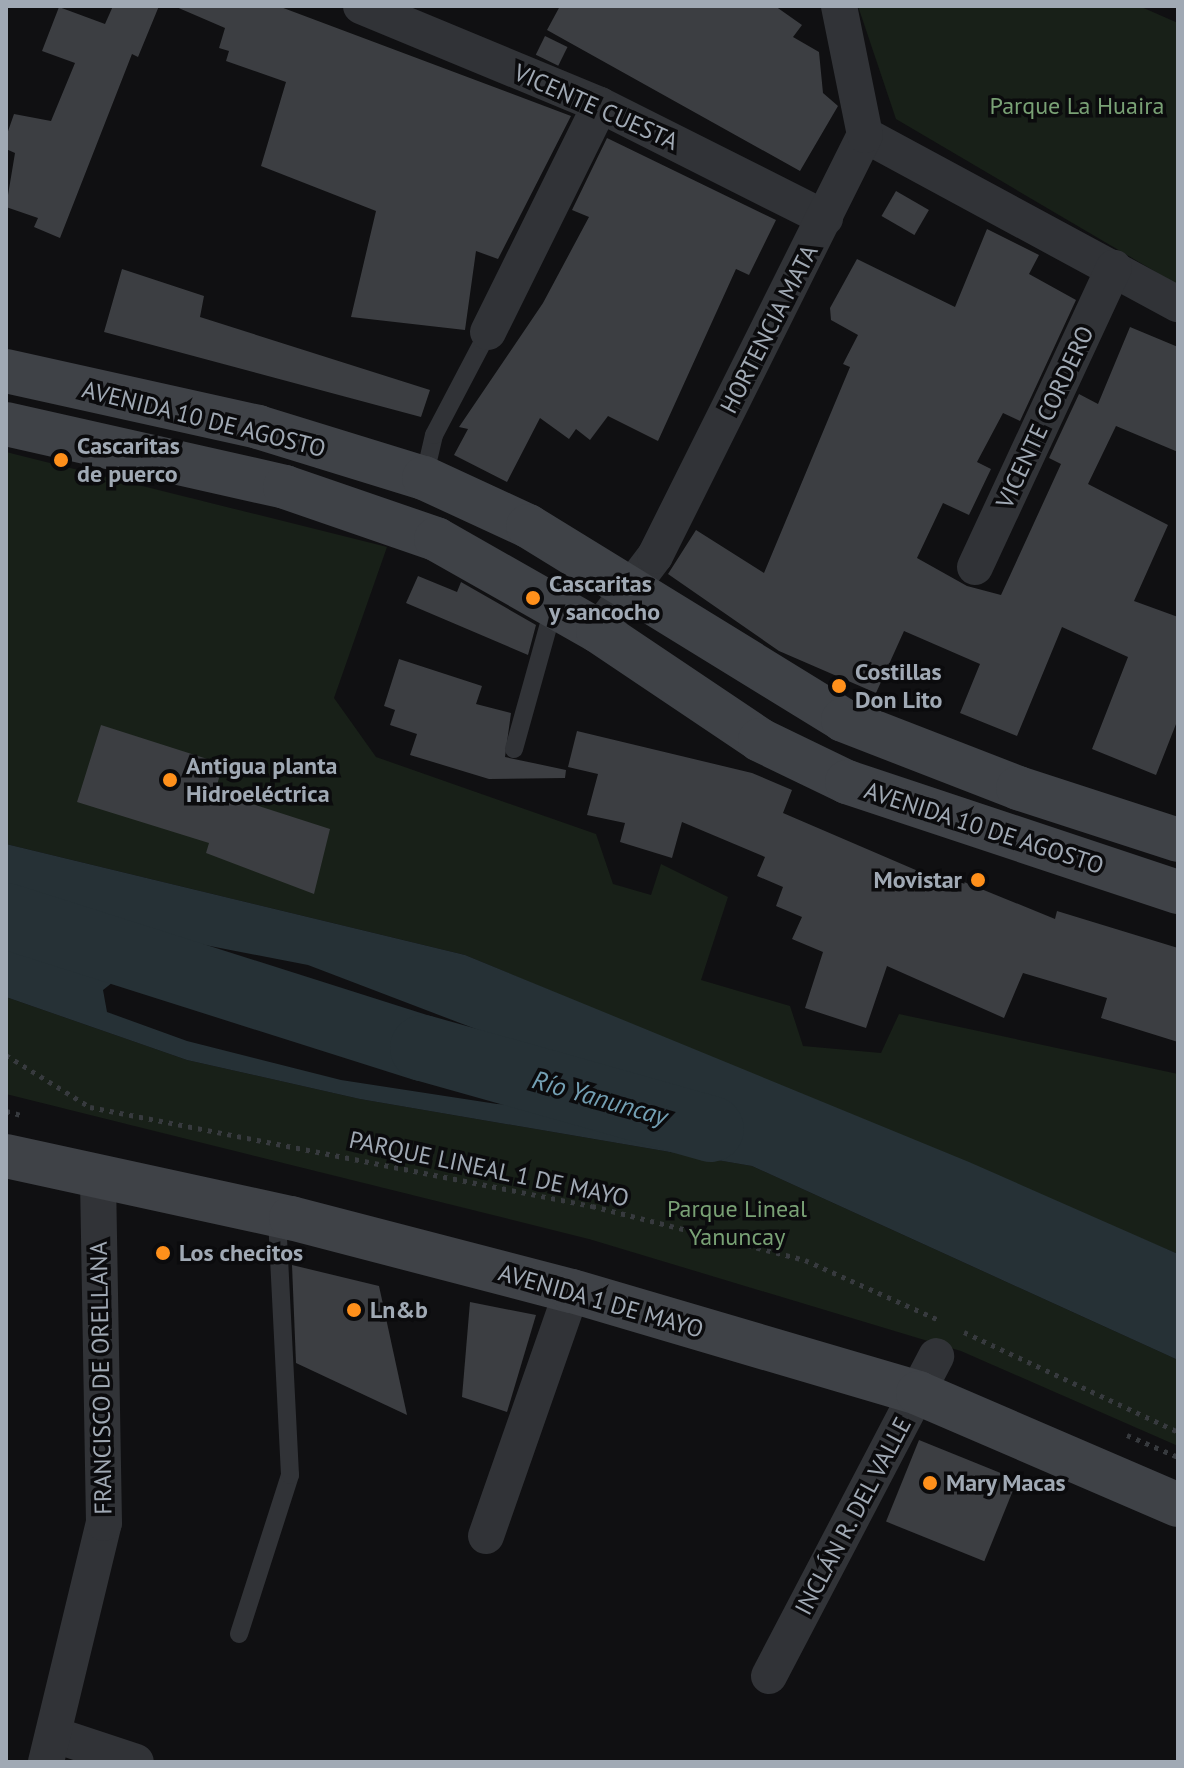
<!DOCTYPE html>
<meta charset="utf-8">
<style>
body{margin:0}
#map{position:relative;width:1184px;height:1768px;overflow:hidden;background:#101012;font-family:"PT Sans",sans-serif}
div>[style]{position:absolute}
.green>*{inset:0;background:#182018}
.water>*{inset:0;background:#263136}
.river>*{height:66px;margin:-33px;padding:0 33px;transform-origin:33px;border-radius:33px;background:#263136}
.building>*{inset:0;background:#3c3e42;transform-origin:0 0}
.path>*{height:5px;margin-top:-2.5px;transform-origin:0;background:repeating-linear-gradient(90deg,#373a3e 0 4px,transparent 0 10px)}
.lane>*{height:18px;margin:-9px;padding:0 9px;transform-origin:9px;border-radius:9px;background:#313337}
.street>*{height:36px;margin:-18px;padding:0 18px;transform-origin:18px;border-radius:18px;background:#313337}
.secondary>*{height:44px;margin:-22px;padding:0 22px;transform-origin:22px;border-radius:22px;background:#3f4247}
.dots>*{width:22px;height:22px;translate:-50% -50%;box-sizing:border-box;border:4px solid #0b0b0d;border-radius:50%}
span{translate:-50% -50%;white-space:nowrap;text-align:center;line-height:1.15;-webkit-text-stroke:7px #0b0b0d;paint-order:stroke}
.park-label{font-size:24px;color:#79a175}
.street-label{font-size:24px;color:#a0a9b4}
.poi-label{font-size:24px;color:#a0a9b4;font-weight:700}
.left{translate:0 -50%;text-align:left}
.right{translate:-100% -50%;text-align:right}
.water-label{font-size:26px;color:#739fb3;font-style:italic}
.frame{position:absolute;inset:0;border:8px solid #a0a9b4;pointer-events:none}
</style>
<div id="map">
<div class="green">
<div style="clip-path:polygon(858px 6px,1139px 6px,1178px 23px,1178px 285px,896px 119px)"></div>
<div style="clip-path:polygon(6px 452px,387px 547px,334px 698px,376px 757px,596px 834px,613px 884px,651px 895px,661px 864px,728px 897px,701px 980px,790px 1006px,803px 1046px,881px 1053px,899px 1014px,1178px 1074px,1178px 1254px,465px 955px,6px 844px)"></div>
<div style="clip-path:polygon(6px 997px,187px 1060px,360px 1099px,752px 1166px,1178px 1360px,1178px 1446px,961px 1351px,589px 1239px,6px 1094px)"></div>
</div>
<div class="water">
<div style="clip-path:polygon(evenodd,6px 844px,465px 955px,969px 1162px,1178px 1254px,1178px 1360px,752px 1166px,360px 1099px,187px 1060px,6px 997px,6px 844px,169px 938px,308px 965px,646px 1094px,640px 1102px,575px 1109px,497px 1104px,341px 1080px,187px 1041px,107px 1012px,103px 990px,169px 938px)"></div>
</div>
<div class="river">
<div style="left:6px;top:916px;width:437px;rotate:17.6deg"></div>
<div style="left:423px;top:1048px;width:299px;rotate:15.7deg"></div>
</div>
<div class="building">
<div style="clip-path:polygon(113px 6px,159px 6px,138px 57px,132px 54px,60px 238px,34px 227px,38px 218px,6px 207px,15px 153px,6px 149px,6px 137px,14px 114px,51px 121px,75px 63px,42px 51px,59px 7px,105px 24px)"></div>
<div style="clip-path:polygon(174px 6px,278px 6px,571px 116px,498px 259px,476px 251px,465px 330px,351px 317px,376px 211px,261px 166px,286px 82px,226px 61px,229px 51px,219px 48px,225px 28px)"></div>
<div style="clip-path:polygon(560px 6px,775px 6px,802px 25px,793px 37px,819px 52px,823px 93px,838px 106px,800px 171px,547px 30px)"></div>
<div style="left:545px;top:36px;width:25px;height:21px;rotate:26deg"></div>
<div style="clip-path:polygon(607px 138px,776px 220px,749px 275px,736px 269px,658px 441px,608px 416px,590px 440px,576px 429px,569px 439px,540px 418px,507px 482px,454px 455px,468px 429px,459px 427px,543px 303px,589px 217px,572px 210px)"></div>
<div style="left:896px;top:191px;width:38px;height:29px;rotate:30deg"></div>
<div style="clip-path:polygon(987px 229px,1039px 255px,1029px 274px,1076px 300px,1020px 421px,1003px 413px,977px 462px,991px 469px,969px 515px,943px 503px,917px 558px,967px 586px,1001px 595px,1061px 464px,1049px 458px,1079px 394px,1098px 404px,1130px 327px,1178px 347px,1178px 452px,1116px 426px,1088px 484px,1168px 525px,1134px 601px,1178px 617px,1178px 719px,1156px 775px,1092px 749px,1128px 657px,1062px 627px,1017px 736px,960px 713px,980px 664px,904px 631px,876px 693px,779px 651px,668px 574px,696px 530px,764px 573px,850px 367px,843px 364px,858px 335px,831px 320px,830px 308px,857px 259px,955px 307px)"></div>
<div style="clip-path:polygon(122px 269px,204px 296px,200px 317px,430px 390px,421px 417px,104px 332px)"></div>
<div style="clip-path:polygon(418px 576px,457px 592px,461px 582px,536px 625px,528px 655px,406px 603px)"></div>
<div style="clip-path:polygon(399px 659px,482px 686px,476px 704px,511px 713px,505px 757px,566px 770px,565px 778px,489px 779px,410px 755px,417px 734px,390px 725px,395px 710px,384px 706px)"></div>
<div style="clip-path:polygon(101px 725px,223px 764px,215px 792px,330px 829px,314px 894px,206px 853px,209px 843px,77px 802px)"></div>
<div style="clip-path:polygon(577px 731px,752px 773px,792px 790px,783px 813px,939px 880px,942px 873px,1055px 919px,1057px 911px,1178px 948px,1178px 1042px,1101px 1018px,1107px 998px,1023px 973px,1004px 1018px,887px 966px,866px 1028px,805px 1008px,823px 952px,792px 939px,802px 917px,776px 906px,783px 887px,757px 876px,765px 857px,682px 822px,672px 858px,620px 842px,625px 823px,587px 815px,598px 774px,568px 767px)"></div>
<div style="clip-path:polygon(292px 1265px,379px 1286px,407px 1415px,296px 1363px)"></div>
<div style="clip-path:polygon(470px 1302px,536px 1315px,507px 1412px,462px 1397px)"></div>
<div style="left:919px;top:1440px;width:106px;height:88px;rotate:22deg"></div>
</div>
<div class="path">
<div style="left:6px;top:1055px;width:99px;rotate:31.8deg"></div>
<div style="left:90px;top:1107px;width:512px;rotate:11.16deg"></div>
<div style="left:592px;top:1206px;width:220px;rotate:14.2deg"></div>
<div style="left:805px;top:1260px;width:145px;rotate:24.1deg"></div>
<div style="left:6px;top:1111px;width:16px;rotate:15deg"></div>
<div style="left:964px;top:1332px;width:236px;rotate:25deg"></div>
<div style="left:1127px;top:1435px;width:56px;rotate:23.3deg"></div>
</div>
<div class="lane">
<div style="left:424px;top:478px;width:44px;rotate:-76.9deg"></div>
<div style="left:434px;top:435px;width:116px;rotate:-62.3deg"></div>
<div style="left:514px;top:749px;width:148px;rotate:-74.4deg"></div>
<div style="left:239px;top:1634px;width:167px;rotate:-72.2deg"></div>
<div style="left:290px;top:1475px;width:260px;rotate:-92.9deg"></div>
</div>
<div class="street">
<div style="left:361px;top:6px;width:259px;rotate:22.5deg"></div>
<div style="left:600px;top:105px;width:252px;rotate:26.7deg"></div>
<div style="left:865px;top:135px;width:356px;rotate:28.4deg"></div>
<div style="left:488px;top:332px;width:253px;rotate:-63.7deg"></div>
<div style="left:975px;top:567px;width:330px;rotate:-65.1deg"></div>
<div style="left:598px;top:631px;width:94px;rotate:-52.8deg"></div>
<div style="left:655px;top:556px;width:470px;rotate:-63.5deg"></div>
<div style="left:865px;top:135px;width:132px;rotate:-101.4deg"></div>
<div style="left:486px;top:1536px;width:260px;rotate:-70.7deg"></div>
<div style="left:769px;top:1676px;width:361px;rotate:-62.4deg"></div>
<div style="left:58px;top:1736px;width:82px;rotate:18.4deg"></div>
<div style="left:46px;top:1762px;width:246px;rotate:-76.4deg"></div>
<div style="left:104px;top:1523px;width:345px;rotate:-91deg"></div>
</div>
<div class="secondary">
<div style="left:6px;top:371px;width:258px;rotate:12.5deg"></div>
<div style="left:258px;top:427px;width:174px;rotate:17.1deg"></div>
<div style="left:424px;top:478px;width:115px;rotate:24.8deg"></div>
<div style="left:528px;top:526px;width:370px;rotate:31.6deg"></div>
<div style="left:843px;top:720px;width:188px;rotate:21.2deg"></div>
<div style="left:1018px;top:788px;width:168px;rotate:18deg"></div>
<div style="left:6px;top:424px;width:286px;rotate:12.7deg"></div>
<div style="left:285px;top:487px;width:160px;rotate:19deg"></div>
<div style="left:436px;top:539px;width:186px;rotate:29.6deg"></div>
<div style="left:598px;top:631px;width:195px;rotate:33.9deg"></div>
<div style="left:760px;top:740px;width:97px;rotate:25.8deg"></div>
<div style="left:847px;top:782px;width:349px;rotate:18.4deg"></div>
<div style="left:6px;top:1156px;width:292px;rotate:12.3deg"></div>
<div style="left:291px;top:1218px;width:290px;rotate:14.6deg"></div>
<div style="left:572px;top:1291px;width:361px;rotate:16.4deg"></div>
<div style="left:918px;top:1393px;width:283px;rotate:23.3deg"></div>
</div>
<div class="dots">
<div style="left:61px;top:460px;background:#ff901b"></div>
<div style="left:533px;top:598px;background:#ff901b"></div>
<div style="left:839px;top:686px;background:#ff901b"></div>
<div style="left:170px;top:780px;background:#ff901b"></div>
<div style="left:978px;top:880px;background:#ff901b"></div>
<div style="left:163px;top:1253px;background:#ff901b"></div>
<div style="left:354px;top:1310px;background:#ff901b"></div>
<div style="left:930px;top:1483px;background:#ff901b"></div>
</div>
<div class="park-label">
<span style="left:1077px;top:106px">Parque La Huaira</span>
<span style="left:737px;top:1223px">Parque Lineal<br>Yanuncay</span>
</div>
<div class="street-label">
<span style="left:596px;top:107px;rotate:24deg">VICENTE CUESTA</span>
<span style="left:769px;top:329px;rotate:-63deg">HORTENCIA MATA</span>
<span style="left:1045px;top:417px;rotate:-65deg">VICENTE CORDERO</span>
<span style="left:204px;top:419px;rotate:14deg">AVENIDA 10 DE AGOSTO</span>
<span style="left:984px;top:828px;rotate:18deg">AVENIDA 10 DE AGOSTO</span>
<span style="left:489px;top:1169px;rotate:12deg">PARQUE LINEAL 1 DE MAYO</span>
<span style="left:601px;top:1301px;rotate:16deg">AVENIDA 1 DE MAYO</span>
<span style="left:101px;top:1378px;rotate:-91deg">FRANCISCO DE ORELLANA</span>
<span style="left:853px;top:1516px;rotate:-62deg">INCLÁN R. DEL VALLE</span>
</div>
<div class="poi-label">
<span class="left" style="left:77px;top:460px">Cascaritas<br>de puerco</span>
<span class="left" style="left:549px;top:598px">Cascaritas<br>y sancocho</span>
<span class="left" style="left:855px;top:686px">Costillas<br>Don Lito</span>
<span class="left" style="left:186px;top:780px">Antigua planta<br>Hidroeléctrica</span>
<span class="right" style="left:962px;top:880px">Movistar</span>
<span class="left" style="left:179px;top:1253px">Los checitos</span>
<span class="left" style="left:370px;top:1310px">Ln&amp;b</span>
<span class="left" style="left:946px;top:1483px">Mary Macas</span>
</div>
<div class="water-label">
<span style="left:600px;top:1098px;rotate:16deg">Río Yanuncay</span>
</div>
<div class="frame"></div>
</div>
